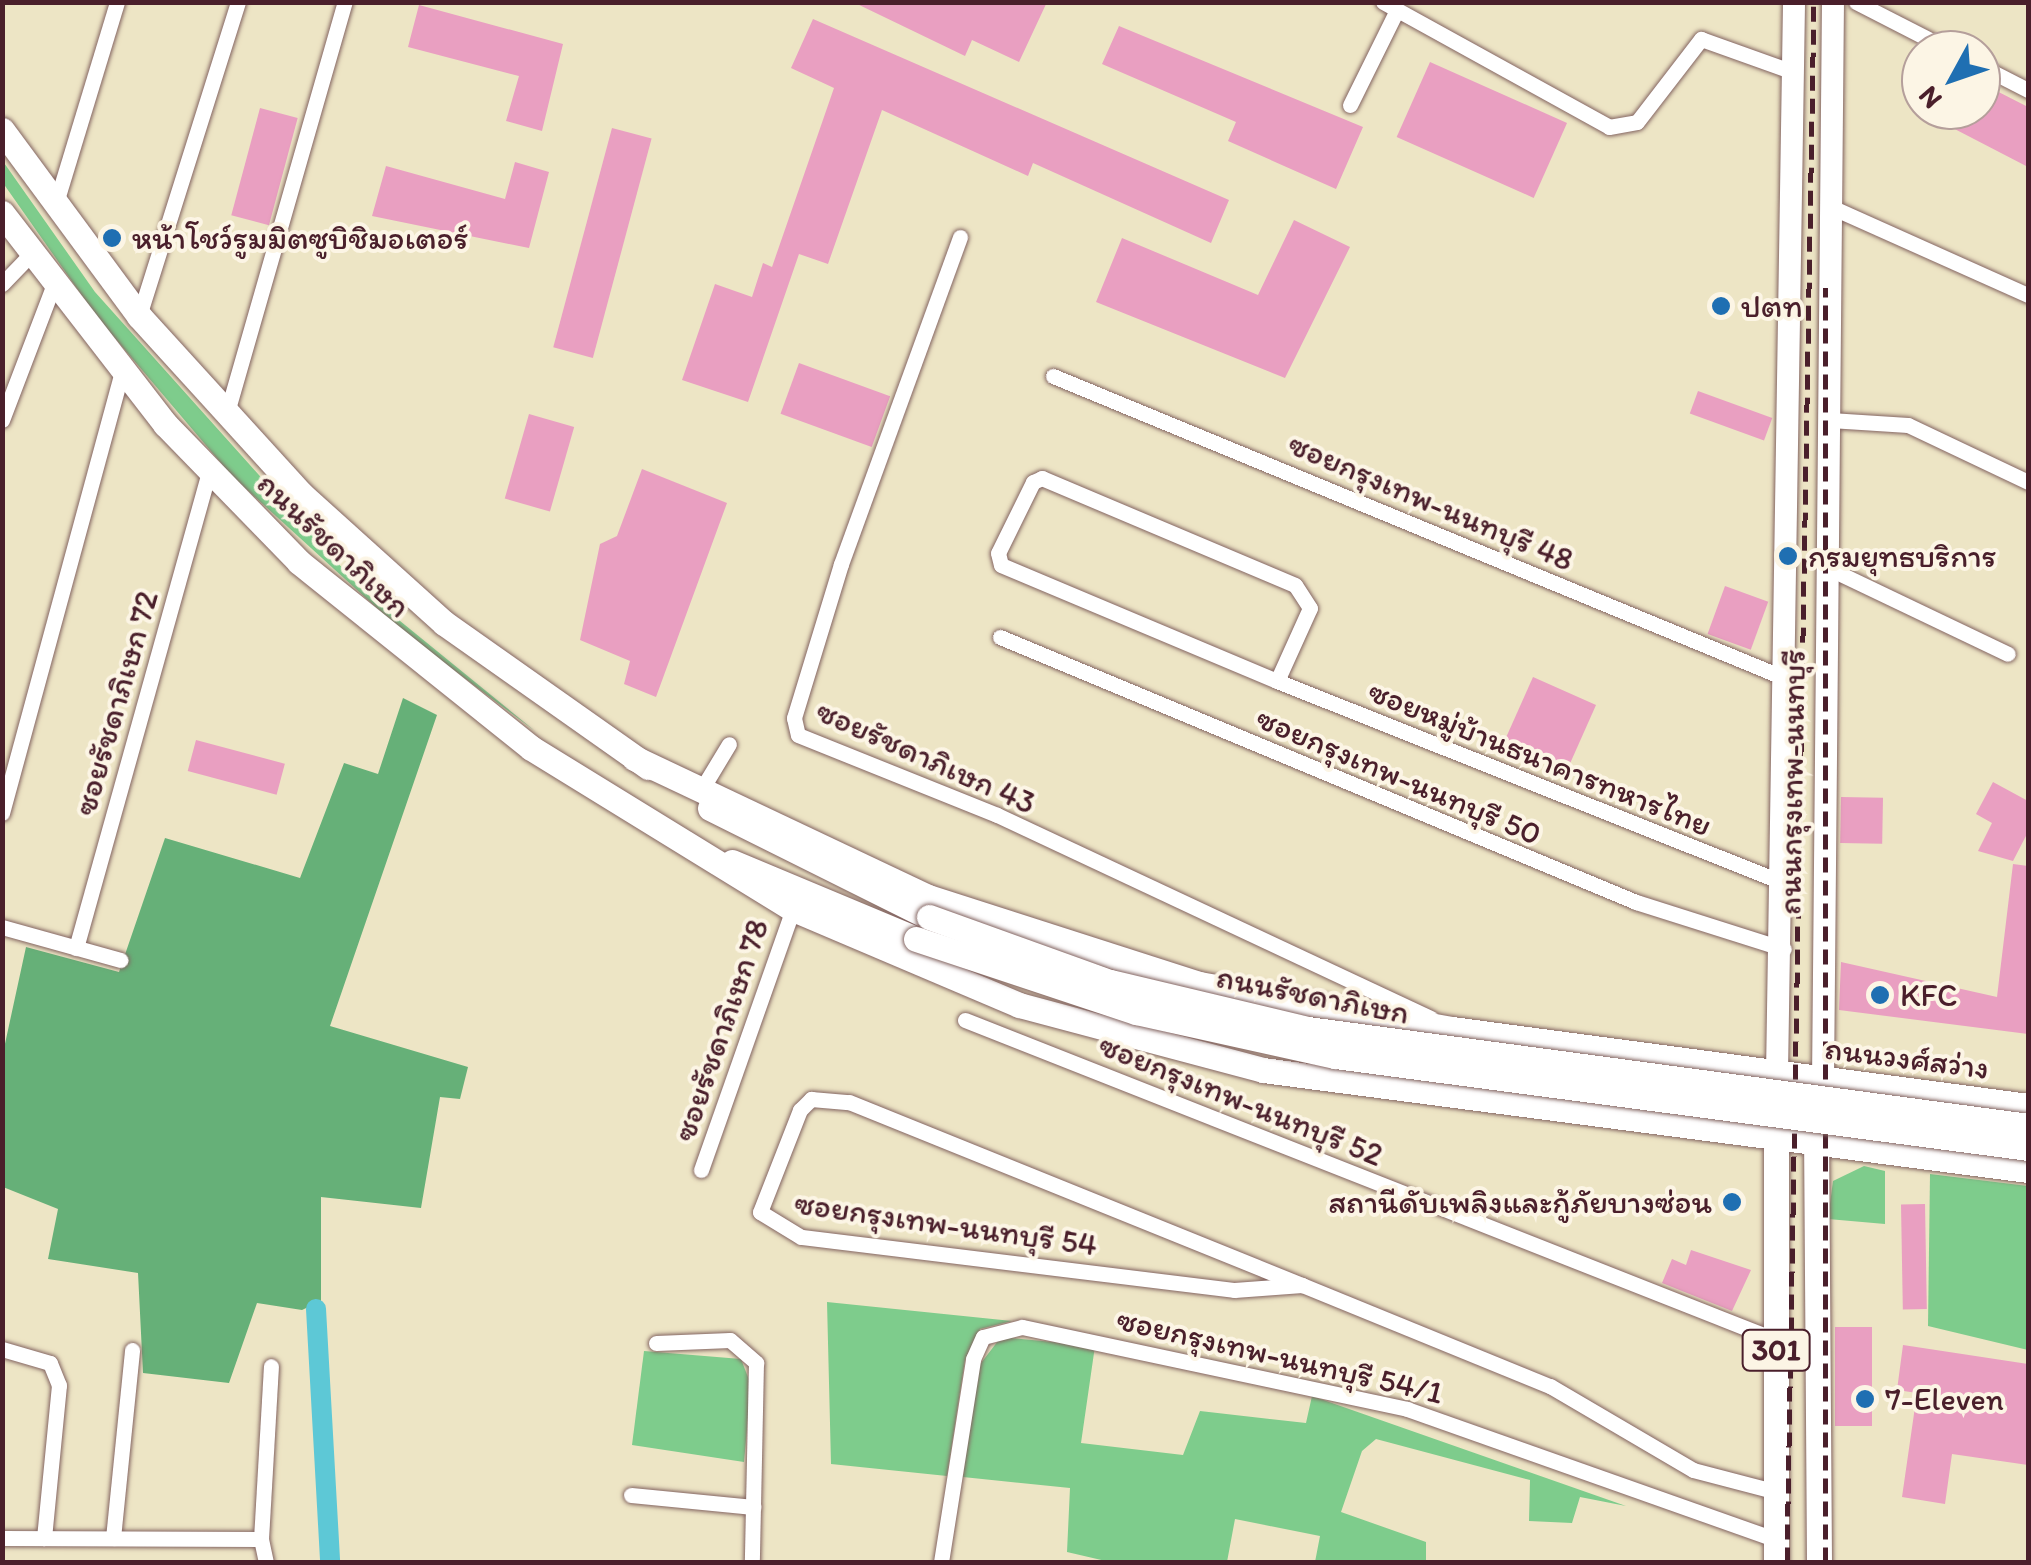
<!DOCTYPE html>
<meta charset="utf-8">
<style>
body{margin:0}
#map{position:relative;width:2031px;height:1565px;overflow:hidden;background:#ede5c5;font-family:Itim,"Playpen Sans Thai",sans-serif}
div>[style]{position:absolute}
.green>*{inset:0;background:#7ecc8c}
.forest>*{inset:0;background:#66b078}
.canal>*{height:20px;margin:-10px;padding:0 10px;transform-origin:10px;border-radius:10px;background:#5dc8d6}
.building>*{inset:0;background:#e99fc1;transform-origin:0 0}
.roads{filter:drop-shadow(0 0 2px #836461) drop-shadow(0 0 2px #836461)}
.minor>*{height:15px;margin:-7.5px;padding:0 7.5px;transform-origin:7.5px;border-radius:7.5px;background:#fff}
.secondary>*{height:22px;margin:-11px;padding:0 11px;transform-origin:11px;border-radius:11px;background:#fff}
.primary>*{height:25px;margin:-12.5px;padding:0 12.5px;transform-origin:12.5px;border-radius:12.5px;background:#fff}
.rail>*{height:5px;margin-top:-2.5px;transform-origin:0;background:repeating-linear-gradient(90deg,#4a1f2b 0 15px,transparent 0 23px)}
.bridges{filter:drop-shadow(0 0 2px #836461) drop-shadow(0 0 2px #836461)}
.primary-bridge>*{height:25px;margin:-12.5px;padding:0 12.5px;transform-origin:12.5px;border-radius:12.5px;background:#fff}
.dots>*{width:28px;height:28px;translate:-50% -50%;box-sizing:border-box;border:5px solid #fcf5e5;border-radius:50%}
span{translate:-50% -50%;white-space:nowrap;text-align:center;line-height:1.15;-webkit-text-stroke:8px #fcf5e5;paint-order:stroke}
.shield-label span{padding:2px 8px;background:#fcf5e5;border:2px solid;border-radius:8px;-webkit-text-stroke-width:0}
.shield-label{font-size:30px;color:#4a1f2b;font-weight:700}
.poi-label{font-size:32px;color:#4a1f2b}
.left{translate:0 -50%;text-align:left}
.right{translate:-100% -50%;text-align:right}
.street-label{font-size:32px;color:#4a1f2b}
.frame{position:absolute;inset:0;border:5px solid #4a1f2b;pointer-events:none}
.north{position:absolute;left:1901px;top:30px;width:100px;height:100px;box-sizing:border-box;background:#fcf5e5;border:2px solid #b59f9b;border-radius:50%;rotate:230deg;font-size:28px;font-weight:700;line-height:40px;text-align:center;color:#4a1f2b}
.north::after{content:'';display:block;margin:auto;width:35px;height:45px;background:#1f6fb2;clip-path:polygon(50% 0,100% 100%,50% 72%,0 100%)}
</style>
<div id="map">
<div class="green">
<div style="clip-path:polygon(2px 160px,95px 292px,362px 590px,535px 731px,402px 631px,232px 476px,97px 317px,3px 183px)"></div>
<div style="clip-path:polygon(1864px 1166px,1885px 1171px,1885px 1224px,1828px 1219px,1833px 1181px)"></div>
<div style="clip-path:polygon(1930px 1174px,2028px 1186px,2028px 1350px,1928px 1326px)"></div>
<div style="clip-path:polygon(827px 1302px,1012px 1321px,980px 1329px,965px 1360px,947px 1476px,831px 1464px)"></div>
<div style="clip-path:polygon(1001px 1337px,1095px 1346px,1081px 1443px,1183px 1455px,1200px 1411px,1306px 1423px,1312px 1396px,1626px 1506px,1580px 1497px,1572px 1523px,1529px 1521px,1530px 1480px,1376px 1439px,1362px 1451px,1341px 1512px,1426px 1542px,1426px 1562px,1315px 1562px,1320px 1536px,1235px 1519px,1227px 1562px,1110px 1562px,1067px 1552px,1070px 1488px,963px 1477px,978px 1367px)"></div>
<div style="clip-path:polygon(644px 1351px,741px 1359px,751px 1385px,744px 1462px,632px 1445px)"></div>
</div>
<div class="forest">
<div style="clip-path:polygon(403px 698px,437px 715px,330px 1026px,468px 1067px,460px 1099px,440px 1097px,421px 1208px,321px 1197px,321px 1301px,302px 1310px,257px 1303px,229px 1383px,143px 1373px,138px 1273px,48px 1259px,58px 1209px,3px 1187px,3px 1053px,26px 947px,119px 972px,165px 838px,300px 878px,344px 763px,378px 774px)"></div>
</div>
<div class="canal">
<div style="left:316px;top:1309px;width:253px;rotate:86.8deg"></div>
</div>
<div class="building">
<div style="clip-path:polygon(853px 2px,1047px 2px,1019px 62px,972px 40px,965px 56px)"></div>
<div style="clip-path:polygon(419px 5px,563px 44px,542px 131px,506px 121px,519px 76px,408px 47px)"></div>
<div style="clip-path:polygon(813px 19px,1229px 200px,1211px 243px,1033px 163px,1028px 176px,882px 110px,828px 264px,799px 254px,748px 402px,682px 380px,715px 284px,752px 297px,763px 263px,772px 267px,834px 88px,791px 68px)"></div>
<div style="clip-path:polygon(1119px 26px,1363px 127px,1336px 189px,1228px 141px,1236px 122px,1102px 64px)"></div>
<div style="left:1430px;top:62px;width:150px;height:82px;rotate:24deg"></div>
<div style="clip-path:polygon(1981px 83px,2028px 107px,2028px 167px,1918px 110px,1981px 110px)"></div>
<div style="left:260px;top:108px;width:39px;height:111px;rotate:15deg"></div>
<div style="left:612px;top:128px;width:41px;height:227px;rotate:15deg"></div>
<div style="clip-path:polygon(515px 162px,549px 172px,529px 248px,372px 216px,386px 166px,505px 199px)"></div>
<div style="clip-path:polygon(1294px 220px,1350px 247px,1285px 378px,1096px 302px,1122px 238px,1258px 295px)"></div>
<div style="left:799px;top:363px;width:97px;height:54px;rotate:20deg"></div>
<div style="left:1698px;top:391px;width:79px;height:24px;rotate:20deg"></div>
<div style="left:529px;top:414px;width:47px;height:88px;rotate:16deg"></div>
<div style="clip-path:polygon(642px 469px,727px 503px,656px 697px,624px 684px,630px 661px,580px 640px,600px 544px,617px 536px)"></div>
<div style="left:1725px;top:586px;width:46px;height:51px;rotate:20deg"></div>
<div style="left:1533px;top:677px;width:69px;height:69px;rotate:24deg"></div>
<div style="left:196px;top:740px;width:92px;height:32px;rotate:15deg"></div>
<div style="clip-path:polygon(1993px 782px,2028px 801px,2028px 832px,2013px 861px,1978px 851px,1992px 823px,1976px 814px)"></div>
<div style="left:1841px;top:797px;width:42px;height:46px;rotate:1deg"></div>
<div style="clip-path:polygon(2013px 864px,2028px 866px,2028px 1034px,1839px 1010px,1841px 962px,1997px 997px)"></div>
<div style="left:1925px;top:1204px;width:105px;height:24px;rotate:89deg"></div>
<div style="clip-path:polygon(1691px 1250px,1751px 1270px,1732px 1311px,1662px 1283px,1672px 1259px,1686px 1265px)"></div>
<div style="left:1835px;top:1327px;width:37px;height:99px"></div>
<div style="clip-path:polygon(1903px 1345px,2028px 1364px,2028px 1465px,1952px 1454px,1945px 1504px,1902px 1497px,1917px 1393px,1897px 1390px)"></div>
</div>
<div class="roads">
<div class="minor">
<div style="left:1383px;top:2px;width:258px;rotate:28.9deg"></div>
<div style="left:1609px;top:127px;width:28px;rotate:-10deg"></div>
<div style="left:1637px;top:122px;width:105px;rotate:-52.4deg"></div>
<div style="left:1701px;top:39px;width:98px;rotate:19.7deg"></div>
<div style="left:1856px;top:2px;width:106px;rotate:27.1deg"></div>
<div style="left:1981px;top:66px;width:53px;rotate:27.1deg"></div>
<div style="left:1350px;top:105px;width:106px;rotate:-63.7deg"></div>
<div style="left:56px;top:203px;width:210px;rotate:-73.1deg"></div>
<div style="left:1831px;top:207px;width:216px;rotate:24.1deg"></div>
<div style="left:960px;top:237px;width:348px;rotate:110deg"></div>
<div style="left:841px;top:564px;width:161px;rotate:107deg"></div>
<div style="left:794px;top:718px;width:17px;rotate:77deg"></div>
<div style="left:798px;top:735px;width:214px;rotate:21.9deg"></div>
<div style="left:997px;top:815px;width:479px;rotate:25.1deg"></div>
<div style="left:2px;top:284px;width:42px;rotate:-46deg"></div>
<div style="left:139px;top:316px;width:329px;rotate:-72.5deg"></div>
<div style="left:1053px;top:376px;width:794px;rotate:22.43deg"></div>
<div style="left:226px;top:416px;width:431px;rotate:-74deg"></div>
<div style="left:2px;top:420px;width:146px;rotate:-69.1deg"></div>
<div style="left:1830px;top:420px;width:78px;rotate:3.7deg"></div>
<div style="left:1908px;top:425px;width:133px;rotate:25.4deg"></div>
<div style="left:1828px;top:568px;width:199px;rotate:25.5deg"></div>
<div style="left:1000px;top:637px;width:689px;rotate:22.62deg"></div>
<div style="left:1636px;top:902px;width:155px;rotate:17.6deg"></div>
<div style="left:1277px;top:681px;width:80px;rotate:-65.7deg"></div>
<div style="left:1310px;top:608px;width:27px;rotate:-123deg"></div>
<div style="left:1295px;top:585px;width:275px;rotate:-157.1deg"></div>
<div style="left:1042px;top:478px;width:10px;rotate:156deg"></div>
<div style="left:1033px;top:482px;width:79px;rotate:116.2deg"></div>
<div style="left:998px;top:553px;width:12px;rotate:76deg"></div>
<div style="left:1001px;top:565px;width:299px;rotate:22.8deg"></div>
<div style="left:1277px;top:681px;width:546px;rotate:21.72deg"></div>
<div style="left:703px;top:787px;width:50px;rotate:-58.8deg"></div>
<div style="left:2px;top:813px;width:457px;rotate:-74.8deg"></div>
<div style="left:2px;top:927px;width:123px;rotate:15.6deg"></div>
<div style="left:76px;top:948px;width:493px;rotate:-74.4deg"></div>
<div style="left:965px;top:1020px;width:872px;rotate:21.53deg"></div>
<div style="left:701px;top:1170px;width:277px;rotate:-70.6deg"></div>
<div style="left:1302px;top:1285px;width:68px;rotate:175.8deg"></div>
<div style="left:1234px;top:1290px;width:436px;rotate:-173deg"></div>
<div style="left:801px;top:1237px;width:48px;rotate:-148.6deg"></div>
<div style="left:760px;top:1212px;width:110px;rotate:-68.6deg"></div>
<div style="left:800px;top:1110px;width:16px;rotate:-45deg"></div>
<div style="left:811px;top:1099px;width:38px;rotate:5deg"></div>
<div style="left:849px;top:1102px;width:489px;rotate:22deg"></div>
<div style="left:1302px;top:1285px;width:268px;rotate:22.2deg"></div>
<div style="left:1550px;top:1386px;width:166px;rotate:30.4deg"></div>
<div style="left:1693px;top:1470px;width:87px;rotate:14.7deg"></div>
<div style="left:656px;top:1343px;width:74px;rotate:-2.3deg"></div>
<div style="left:730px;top:1340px;width:35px;rotate:41deg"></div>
<div style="left:756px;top:1363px;width:199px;rotate:91.2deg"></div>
<div style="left:2px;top:1349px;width:50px;rotate:16.3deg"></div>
<div style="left:50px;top:1363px;width:24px;rotate:68deg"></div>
<div style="left:59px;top:1385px;width:154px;rotate:95.6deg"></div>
<div style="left:631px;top:1495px;width:123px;rotate:5.6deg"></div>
<div style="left:2px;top:1538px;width:259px;rotate:0.2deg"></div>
<div style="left:261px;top:1539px;width:24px;rotate:78deg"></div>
<div style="left:113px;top:1538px;width:189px;rotate:-84.2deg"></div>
<div style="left:261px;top:1539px;width:173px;rotate:-86.7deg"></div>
<div style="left:941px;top:1562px;width:206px;rotate:-81deg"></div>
<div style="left:973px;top:1359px;width:24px;rotate:-66deg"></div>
<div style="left:983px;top:1337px;width:40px;rotate:-14.4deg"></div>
<div style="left:1022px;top:1327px;width:394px;rotate:12deg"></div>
<div style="left:1407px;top:1409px;width:393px;rotate:19.5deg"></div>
</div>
<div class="secondary">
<div style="left:1777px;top:1074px;width:1072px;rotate:-89.09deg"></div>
<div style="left:1823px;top:1081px;width:1079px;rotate:-89.47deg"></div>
</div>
<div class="primary">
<div style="left:2px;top:130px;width:231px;rotate:53.6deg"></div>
<div style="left:139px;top:316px;width:242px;rotate:47.7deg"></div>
<div style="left:302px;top:495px;width:191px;rotate:42deg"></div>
<div style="left:444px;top:623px;width:250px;rotate:35.2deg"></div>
<div style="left:2px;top:213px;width:267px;rotate:52.3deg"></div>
<div style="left:165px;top:424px;width:192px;rotate:45.8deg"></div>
<div style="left:299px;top:562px;width:297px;rotate:38.7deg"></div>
<div style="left:531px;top:748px;width:308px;rotate:31.6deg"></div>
<div style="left:793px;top:909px;width:246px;rotate:23deg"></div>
<div style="left:1019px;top:1005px;width:253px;rotate:14.9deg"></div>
<div style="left:1263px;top:1070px;width:772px;rotate:7.45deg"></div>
<div style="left:634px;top:758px;width:325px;rotate:25.3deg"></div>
<div style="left:928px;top:897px;width:285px;rotate:17.8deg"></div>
<div style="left:1199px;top:984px;width:257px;rotate:10.1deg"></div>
<div style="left:1452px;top:1029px;width:581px;rotate:7.61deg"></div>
<div style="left:710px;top:808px;width:245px;rotate:26.5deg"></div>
<div style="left:732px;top:862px;width:199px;rotate:22.7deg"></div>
<div style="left:1816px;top:1131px;width:431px;rotate:89.6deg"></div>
<div style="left:1776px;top:1562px;width:438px;rotate:-90deg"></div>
</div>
</div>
<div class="rail">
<div style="left:1787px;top:1562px;width:1560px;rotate:-89.01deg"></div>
<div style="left:1825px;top:1562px;width:1275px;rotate:-90deg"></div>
</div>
<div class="bridges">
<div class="primary-bridge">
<div style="left:929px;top:917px;width:192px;rotate:19.8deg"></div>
<div style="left:1110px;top:982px;width:204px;rotate:13.4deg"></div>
<div style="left:1308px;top:1029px;width:727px;rotate:7.67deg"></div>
<div style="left:916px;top:939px;width:232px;rotate:18.4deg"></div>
<div style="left:1136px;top:1012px;width:204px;rotate:12.5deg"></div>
<div style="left:1335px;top:1056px;width:699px;rotate:7.56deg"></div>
</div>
</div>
<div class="dots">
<div style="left:112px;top:238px;background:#1f6fb2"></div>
<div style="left:1721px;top:306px;background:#1f6fb2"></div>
<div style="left:1788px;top:556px;background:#1f6fb2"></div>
<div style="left:1880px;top:995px;background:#1f6fb2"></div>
<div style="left:1732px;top:1202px;background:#1f6fb2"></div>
<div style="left:1865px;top:1399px;background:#1f6fb2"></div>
</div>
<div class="shield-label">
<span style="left:1776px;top:1350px">301</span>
</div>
<div class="poi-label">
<span class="left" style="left:132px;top:238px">หน้าโชว์รูมมิตซูบิชิมอเตอร์</span>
<span class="left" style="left:1741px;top:306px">ปตท</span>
<span class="left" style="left:1808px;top:556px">กรมยุทธบริการ</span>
<span class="left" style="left:1900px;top:995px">KFC</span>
<span class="right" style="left:1712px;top:1202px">สถานีดับเพลิงและกู้ภัยบางซ่อน</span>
<span class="left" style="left:1885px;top:1399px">7-Eleven</span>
</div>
<div class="street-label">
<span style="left:1431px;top:502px;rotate:23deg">ซอยกรุงเทพ-นนทบุรี 48</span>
<span style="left:334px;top:545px;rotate:43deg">ถนนรัชดาภิเษก</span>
<span style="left:116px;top:703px;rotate:-74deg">ซอยรัชดาภิเษก 72</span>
<span style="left:926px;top:757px;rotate:24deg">ซอยรัชดาภิเษก 43</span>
<span style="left:1540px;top:758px;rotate:22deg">ซอยหมู่บ้านธนาคารทหารไทย</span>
<span style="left:1399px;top:776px;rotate:23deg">ซอยกรุงเทพ-นนทบุรี 50</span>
<span style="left:1792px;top:782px;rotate:-89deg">ถนนกรุงเทพ-นนทบุรี</span>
<span style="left:1313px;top:995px;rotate:11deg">ถนนรัชดาภิเษก</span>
<span style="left:721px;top:1030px;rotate:-71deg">ซอยรัชดาภิเษก 78</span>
<span style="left:1907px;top:1058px;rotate:7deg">ถนนวงศ์สว่าง</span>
<span style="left:1241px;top:1100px;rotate:22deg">ซอยกรุงเทพ-นนทบุรี 52</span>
<span style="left:946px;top:1224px;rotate:8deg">ซอยกรุงเทพ-นนทบุรี 54</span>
<span style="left:1280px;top:1356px;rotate:13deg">ซอยกรุงเทพ-นนทบุรี 54/1</span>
</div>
<div class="frame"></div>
<div class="north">N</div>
</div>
